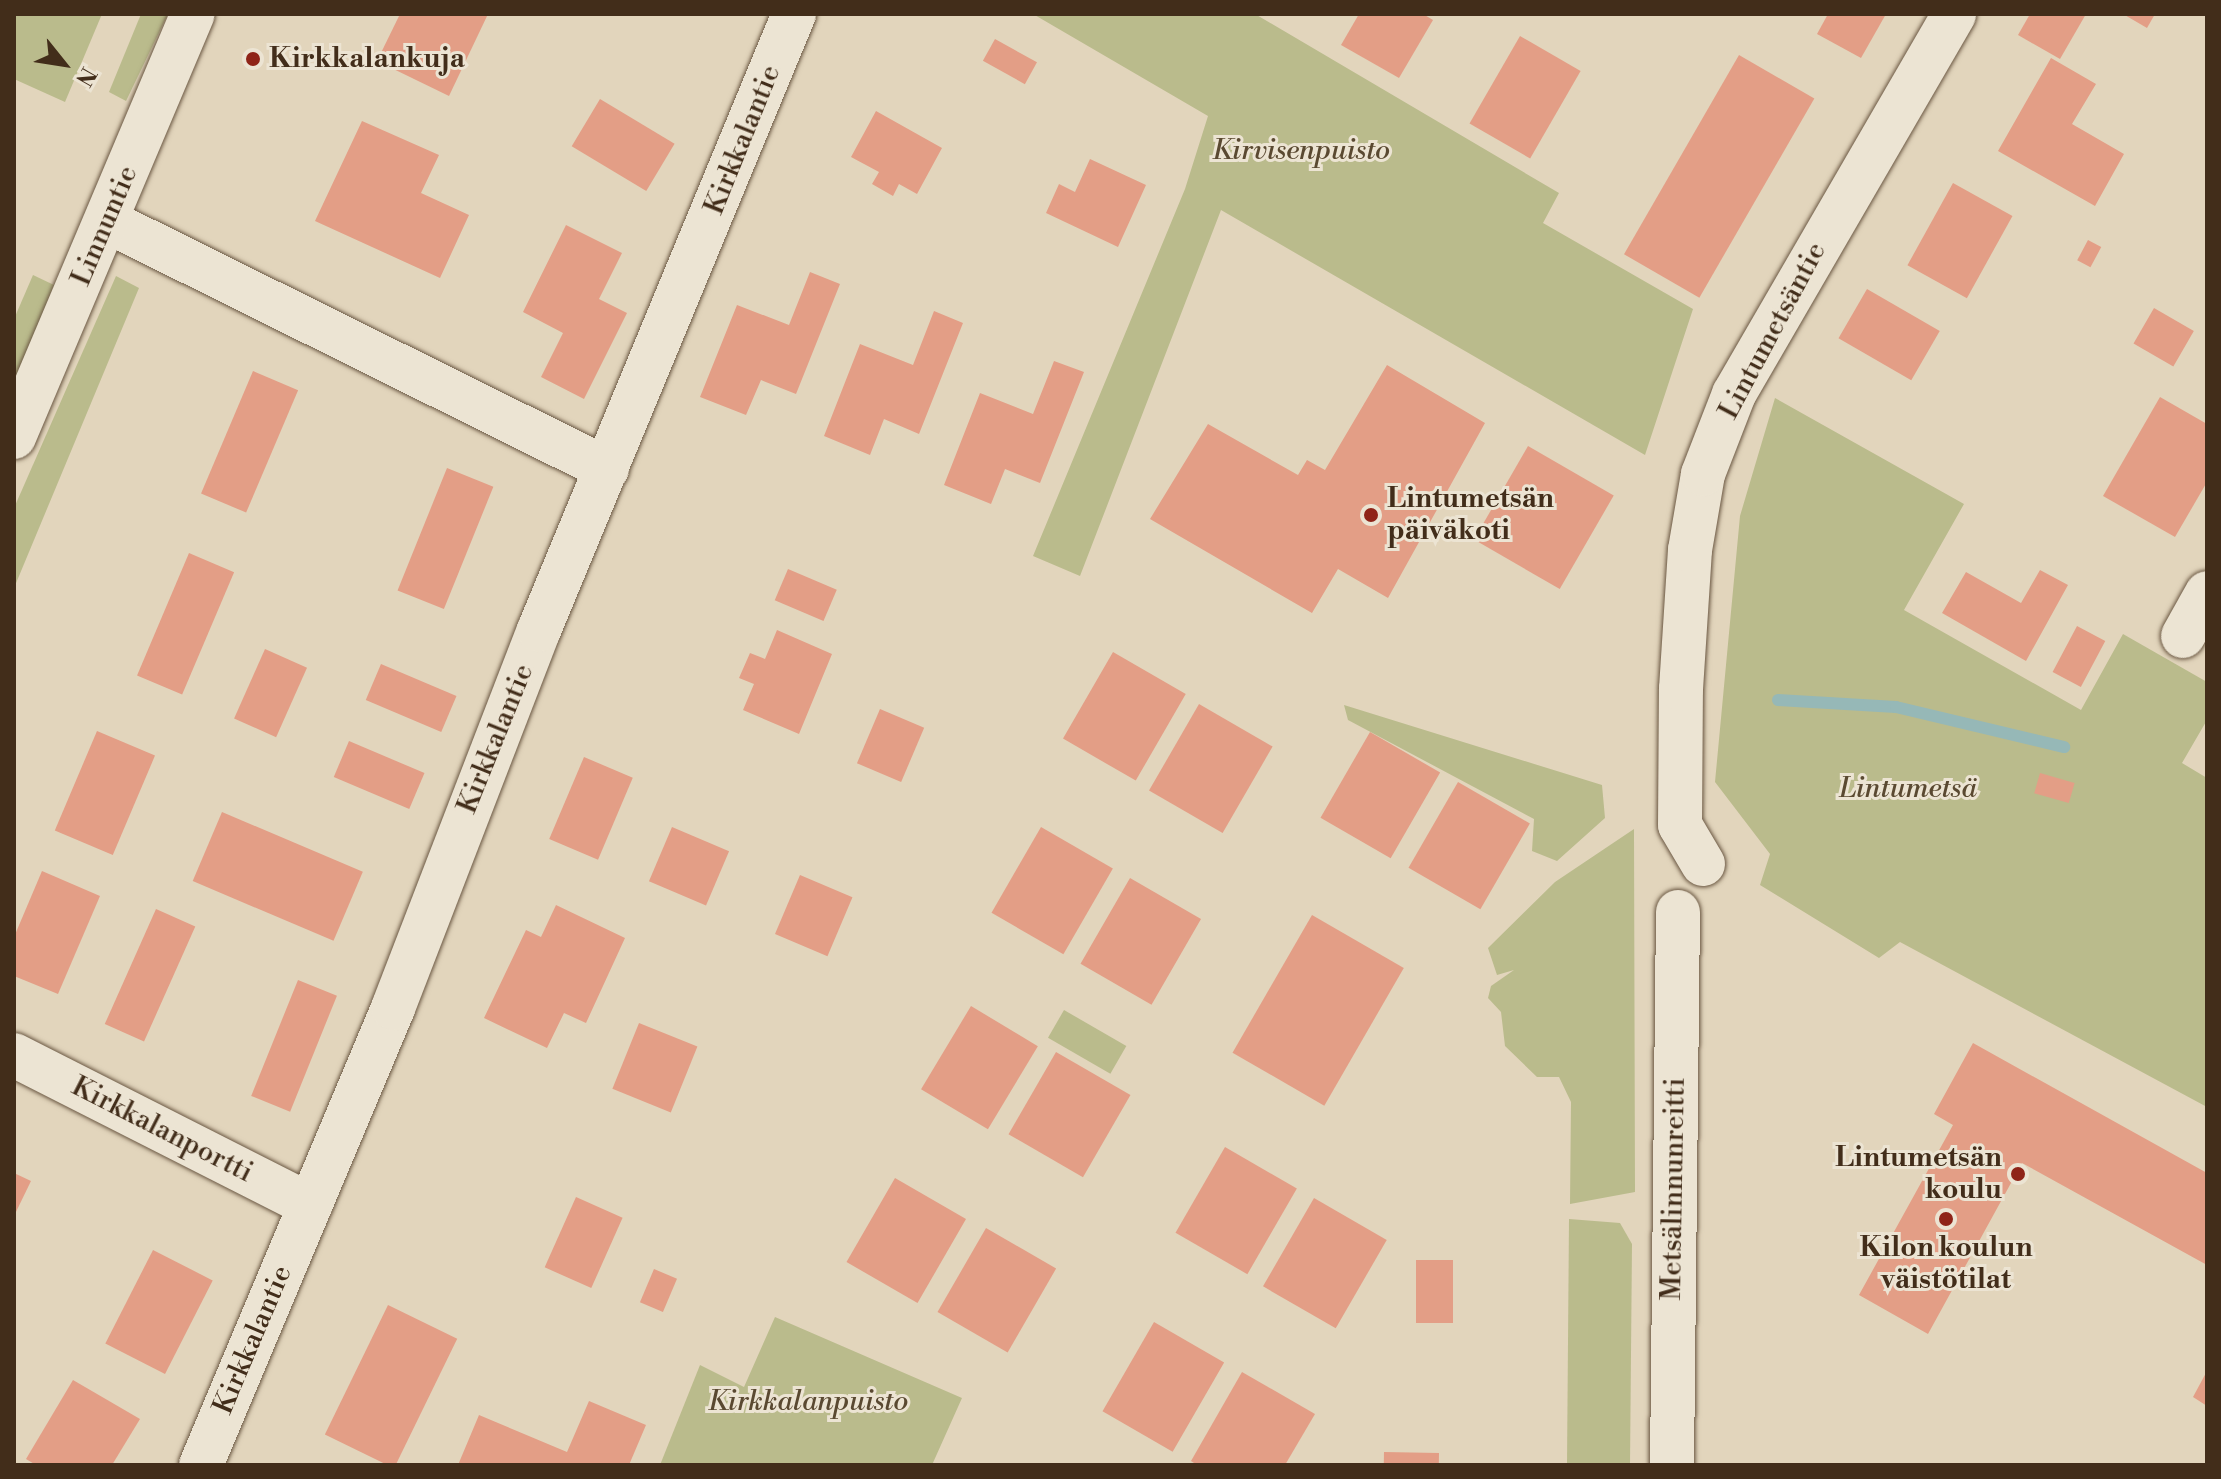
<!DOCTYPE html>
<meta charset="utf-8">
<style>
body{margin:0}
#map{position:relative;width:2221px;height:1479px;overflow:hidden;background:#e2d5bc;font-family:"Libre Bodoni",serif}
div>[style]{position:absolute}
.green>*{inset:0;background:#babb8c;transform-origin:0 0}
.stream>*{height:12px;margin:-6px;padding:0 6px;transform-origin:6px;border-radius:6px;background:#96b8b7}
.building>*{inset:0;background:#e39e86;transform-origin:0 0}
.roads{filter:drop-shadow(0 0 2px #6a5742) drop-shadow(0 0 2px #6a5742)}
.street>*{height:44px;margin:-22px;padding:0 22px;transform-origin:22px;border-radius:22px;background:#ece4d3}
.secondary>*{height:44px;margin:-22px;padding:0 22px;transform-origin:22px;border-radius:22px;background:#ece4d3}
.dots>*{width:22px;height:22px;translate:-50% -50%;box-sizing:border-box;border:4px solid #ece4d3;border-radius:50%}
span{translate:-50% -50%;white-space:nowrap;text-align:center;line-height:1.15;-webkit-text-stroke:6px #ece4d3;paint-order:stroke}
.poi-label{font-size:28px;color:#422d1a;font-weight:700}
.left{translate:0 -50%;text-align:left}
.right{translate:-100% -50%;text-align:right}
.street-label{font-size:28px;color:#422d1a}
.park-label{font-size:28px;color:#5a4931;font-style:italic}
.frame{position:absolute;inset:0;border:16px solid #422d1a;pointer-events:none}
.north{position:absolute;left:24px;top:24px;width:80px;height:80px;-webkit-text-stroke:6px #ece4d3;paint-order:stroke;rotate:120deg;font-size:22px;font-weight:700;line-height:32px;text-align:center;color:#422d1a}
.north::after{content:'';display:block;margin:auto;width:28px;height:36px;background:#422d1a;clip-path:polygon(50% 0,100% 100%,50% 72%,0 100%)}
</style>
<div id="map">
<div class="green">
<div style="clip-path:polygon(14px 14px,102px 14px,65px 102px,14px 79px)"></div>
<div style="clip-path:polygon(141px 14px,168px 14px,126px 101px,109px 92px)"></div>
<div style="clip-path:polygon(1033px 14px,1255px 14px,1559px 193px,1543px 223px,1693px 309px,1645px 455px,1221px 210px,1080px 576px,1033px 556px,1185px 189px,1208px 116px)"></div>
<div style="clip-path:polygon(33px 275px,54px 285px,14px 387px,14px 319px)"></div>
<div style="clip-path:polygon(116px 276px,139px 288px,14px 588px,14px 508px)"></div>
<div style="clip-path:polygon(1775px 398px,1964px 504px,1904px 610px,2081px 710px,2123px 634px,2207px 682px,2207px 720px,2182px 763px,2207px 778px,2207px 1107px,1900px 942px,1879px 958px,1760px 885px,1770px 854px,1715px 782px,1740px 516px)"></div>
<div style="clip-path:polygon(1344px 705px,1602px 785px,1605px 818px,1557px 861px,1532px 851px,1534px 819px,1348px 720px)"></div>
<div style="clip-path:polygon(1634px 829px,1635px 1192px,1570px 1204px,1571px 1102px,1559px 1077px,1537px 1077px,1505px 1046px,1501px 1012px,1488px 998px,1491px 986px,1514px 970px,1497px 975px,1488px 948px,1555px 882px)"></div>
<div style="left:1064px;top:1010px;width:72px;height:32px;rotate:30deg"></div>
<div style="clip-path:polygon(1569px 1219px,1620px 1223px,1632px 1244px,1630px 1465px,1567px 1465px)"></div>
<div style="clip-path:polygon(775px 1317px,962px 1398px,932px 1465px,660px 1465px,700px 1365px,744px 1387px)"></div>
</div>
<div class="stream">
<div style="left:1778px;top:700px;width:118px;rotate:3.4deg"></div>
<div style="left:1896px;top:707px;width:173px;rotate:13.4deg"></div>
</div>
<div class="building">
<div style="clip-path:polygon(400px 14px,488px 14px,449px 96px,377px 61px)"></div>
<div style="clip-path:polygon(1359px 14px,1423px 14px,1433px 20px,1399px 78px,1341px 45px)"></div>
<div style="clip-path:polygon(1828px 14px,1886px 14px,1861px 58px,1817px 34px)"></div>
<div style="clip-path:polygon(2030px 14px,2086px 14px,2060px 59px,2018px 35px)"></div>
<div style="clip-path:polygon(2123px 14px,2155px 14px,2147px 28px)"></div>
<div style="left:1520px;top:36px;width:70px;height:101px;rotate:30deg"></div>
<div style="left:995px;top:39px;width:48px;height:25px;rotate:29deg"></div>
<div style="left:1739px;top:55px;width:87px;height:230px;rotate:30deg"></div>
<div style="clip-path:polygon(2051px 58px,2096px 84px,2072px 124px,2124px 154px,2095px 206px,1998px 151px)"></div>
<div style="left:600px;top:99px;width:87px;height:55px;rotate:31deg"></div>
<div style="clip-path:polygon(876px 111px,942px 148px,917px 194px,899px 184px,893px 196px,872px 184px,879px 172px,851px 157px)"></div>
<div style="clip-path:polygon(362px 121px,439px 155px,421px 193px,469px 215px,440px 278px,315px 221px)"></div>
<div style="clip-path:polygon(1090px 159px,1146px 185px,1118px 247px,1046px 213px,1059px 184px,1075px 192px)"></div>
<div style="left:1953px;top:183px;width:68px;height:94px;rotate:29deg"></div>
<div style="clip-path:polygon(566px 225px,622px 253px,599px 299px,627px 313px,584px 399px,541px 377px,563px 333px,523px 312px)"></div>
<div style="left:2088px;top:240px;width:15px;height:23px;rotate:28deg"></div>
<div style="clip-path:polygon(810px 272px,840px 284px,796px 394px,761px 380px,746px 415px,700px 397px,737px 305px,789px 325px)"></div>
<div style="left:1867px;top:289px;width:84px;height:57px;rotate:30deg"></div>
<div style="left:2154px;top:308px;width:46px;height:41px;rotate:30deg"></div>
<div style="clip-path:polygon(934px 311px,963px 323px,919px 434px,884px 419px,870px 455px,824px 436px,860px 344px,913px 365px)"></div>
<div style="clip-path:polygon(1054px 361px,1084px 372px,1040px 483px,1005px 469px,991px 504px,944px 485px,980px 393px,1033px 414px)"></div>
<div style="clip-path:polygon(1387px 365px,1485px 423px,1388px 598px,1338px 569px,1312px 613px,1150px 519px,1208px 424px,1298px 475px,1307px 460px,1325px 470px)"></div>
<div style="left:253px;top:371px;width:49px;height:133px;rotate:23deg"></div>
<div style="clip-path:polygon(2160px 397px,2207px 424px,2207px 482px,2175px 537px,2103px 496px)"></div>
<div style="left:1528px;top:446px;width:99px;height:108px;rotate:30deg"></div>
<div style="left:447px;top:468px;width:50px;height:132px;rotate:22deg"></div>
<div style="left:189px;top:553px;width:49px;height:133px;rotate:23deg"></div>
<div style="left:788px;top:569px;width:53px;height:34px;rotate:23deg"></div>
<div style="clip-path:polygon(2040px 570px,2068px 585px,2026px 661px,1942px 613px,1966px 572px,2021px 603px)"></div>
<div style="left:2077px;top:626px;width:32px;height:52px;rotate:28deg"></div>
<div style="clip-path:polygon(777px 630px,832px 654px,799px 734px,743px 710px,754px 684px,739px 678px,750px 653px,765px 659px)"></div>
<div style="left:265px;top:649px;width:46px;height:76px;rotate:24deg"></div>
<div style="left:1113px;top:652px;width:84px;height:100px;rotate:30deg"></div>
<div style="left:381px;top:664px;width:82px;height:39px;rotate:23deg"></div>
<div style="left:1199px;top:704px;width:85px;height:100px;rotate:30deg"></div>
<div style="left:880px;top:709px;width:48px;height:59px;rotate:23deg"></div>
<div style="left:97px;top:731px;width:63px;height:108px;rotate:23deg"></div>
<div style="left:1370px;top:732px;width:81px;height:99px;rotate:30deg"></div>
<div style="left:349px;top:741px;width:82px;height:39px;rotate:23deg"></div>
<div style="left:584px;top:757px;width:53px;height:89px;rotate:23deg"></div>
<div style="left:2040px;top:773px;width:36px;height:21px;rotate:16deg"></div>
<div style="left:1458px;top:782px;width:83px;height:99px;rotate:30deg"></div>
<div style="left:222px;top:812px;width:153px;height:75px;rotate:23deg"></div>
<div style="left:672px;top:827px;width:62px;height:59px;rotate:23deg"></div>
<div style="left:1041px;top:827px;width:83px;height:99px;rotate:30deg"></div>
<div style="clip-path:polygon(42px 871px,100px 896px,58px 994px,14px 976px,14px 937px)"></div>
<div style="left:800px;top:875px;width:57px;height:64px;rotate:23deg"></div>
<div style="left:1130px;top:878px;width:82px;height:99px;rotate:30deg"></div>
<div style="clip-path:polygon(556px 905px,625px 938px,586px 1023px,564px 1013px,547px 1048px,484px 1018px,526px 930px,541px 937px)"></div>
<div style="left:156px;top:909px;width:43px;height:126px;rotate:24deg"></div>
<div style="left:1312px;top:915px;width:106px;height:159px;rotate:30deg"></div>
<div style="left:298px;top:980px;width:42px;height:125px;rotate:22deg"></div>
<div style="left:971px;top:1006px;width:78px;height:97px;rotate:31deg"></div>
<div style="left:639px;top:1023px;width:63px;height:71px;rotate:22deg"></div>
<div style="clip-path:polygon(1973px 1043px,2207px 1173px,2207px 1265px,2022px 1163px,1928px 1334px,1859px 1295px,1953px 1125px,1934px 1114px)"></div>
<div style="left:1056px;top:1052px;width:86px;height:95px;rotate:30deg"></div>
<div style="left:1225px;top:1147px;width:83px;height:99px;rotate:30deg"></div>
<div style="clip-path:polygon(14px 1173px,31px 1181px,14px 1216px)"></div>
<div style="left:895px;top:1178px;width:82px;height:97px;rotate:30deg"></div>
<div style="left:576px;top:1197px;width:51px;height:77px;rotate:24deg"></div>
<div style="left:1314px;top:1198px;width:84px;height:102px;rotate:30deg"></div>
<div style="left:986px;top:1228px;width:81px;height:97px;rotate:30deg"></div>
<div style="left:153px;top:1250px;width:67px;height:105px;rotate:27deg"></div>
<div style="left:1416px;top:1260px;width:37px;height:63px"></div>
<div style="left:654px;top:1269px;width:25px;height:36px;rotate:23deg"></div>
<div style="left:388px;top:1305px;width:77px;height:144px;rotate:26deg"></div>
<div style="left:1154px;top:1322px;width:81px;height:103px;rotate:30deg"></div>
<div style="clip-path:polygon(2207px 1371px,2207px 1406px,2193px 1397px)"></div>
<div style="clip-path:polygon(1242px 1372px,1315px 1414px,1285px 1465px,1197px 1465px,1191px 1461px)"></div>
<div style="clip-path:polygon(73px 1380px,140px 1419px,112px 1465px,36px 1465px,26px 1459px)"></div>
<div style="clip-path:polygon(589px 1401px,646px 1425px,629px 1465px,458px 1465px,479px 1415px,567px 1452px)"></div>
<div style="left:1384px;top:1452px;width:55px;height:13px;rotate:1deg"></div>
</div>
<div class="roads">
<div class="street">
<div style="left:107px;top:221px;width:558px;rotate:26.38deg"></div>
<div style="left:2183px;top:636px;width:49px;rotate:-60.8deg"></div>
<div style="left:1703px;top:864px;width:45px;rotate:-120.5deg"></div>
<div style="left:1680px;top:825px;width:136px;rotate:-89.6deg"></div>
<div style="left:1681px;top:689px;width:139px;rotate:-86.3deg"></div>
<div style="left:1690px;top:550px;width:77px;rotate:-80.3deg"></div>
<div style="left:1703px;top:474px;width:86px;rotate:-68.8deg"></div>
<div style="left:1734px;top:394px;width:439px;rotate:-59.9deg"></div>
<div style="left:14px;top:1055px;width:332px;rotate:26.9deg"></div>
<div style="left:201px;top:1465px;width:496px;rotate:-67.2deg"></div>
<div style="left:393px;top:1008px;width:405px;rotate:-68.9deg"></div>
<div style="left:539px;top:630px;width:667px;rotate:-67.51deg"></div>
<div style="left:1672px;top:1465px;width:553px;rotate:-89.38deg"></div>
</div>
<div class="secondary">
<div style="left:14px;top:437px;width:459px;rotate:-67.1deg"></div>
</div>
</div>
<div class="dots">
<div style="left:253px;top:59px;background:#8f2418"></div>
<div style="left:1371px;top:515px;background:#8f2418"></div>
<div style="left:2018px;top:1174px;background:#8f2418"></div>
<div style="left:1946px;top:1219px;background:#8f2418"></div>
</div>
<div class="poi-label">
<span class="left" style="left:269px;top:59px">Kirkkalankuja</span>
<span class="left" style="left:1387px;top:515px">Lintumetsän<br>päiväkoti</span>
<span class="right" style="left:2002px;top:1174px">Lintumetsän<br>koulu</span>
<span style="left:1946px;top:1264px">Kilon koulun<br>väistötilat</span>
</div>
<div class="street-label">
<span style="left:743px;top:140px;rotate:-68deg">Kirkkalantie</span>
<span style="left:105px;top:226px;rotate:-67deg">Linnuntie</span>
<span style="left:1773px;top:331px;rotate:-62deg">Lintumetsäntie</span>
<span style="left:496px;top:739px;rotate:-68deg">Kirkkalantie</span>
<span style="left:162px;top:1130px;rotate:27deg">Kirkkalanportti</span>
<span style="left:1674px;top:1189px;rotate:-89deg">Metsälinnunreitti</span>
<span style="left:253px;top:1340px;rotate:-67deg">Kirkkalantie</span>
</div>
<div class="park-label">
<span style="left:1301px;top:151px">Kirvisenpuisto</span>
<span style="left:1908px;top:789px">Lintumetsä</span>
<span style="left:808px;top:1402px">Kirkkalanpuisto</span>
</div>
<div class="frame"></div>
<div class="north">N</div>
</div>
